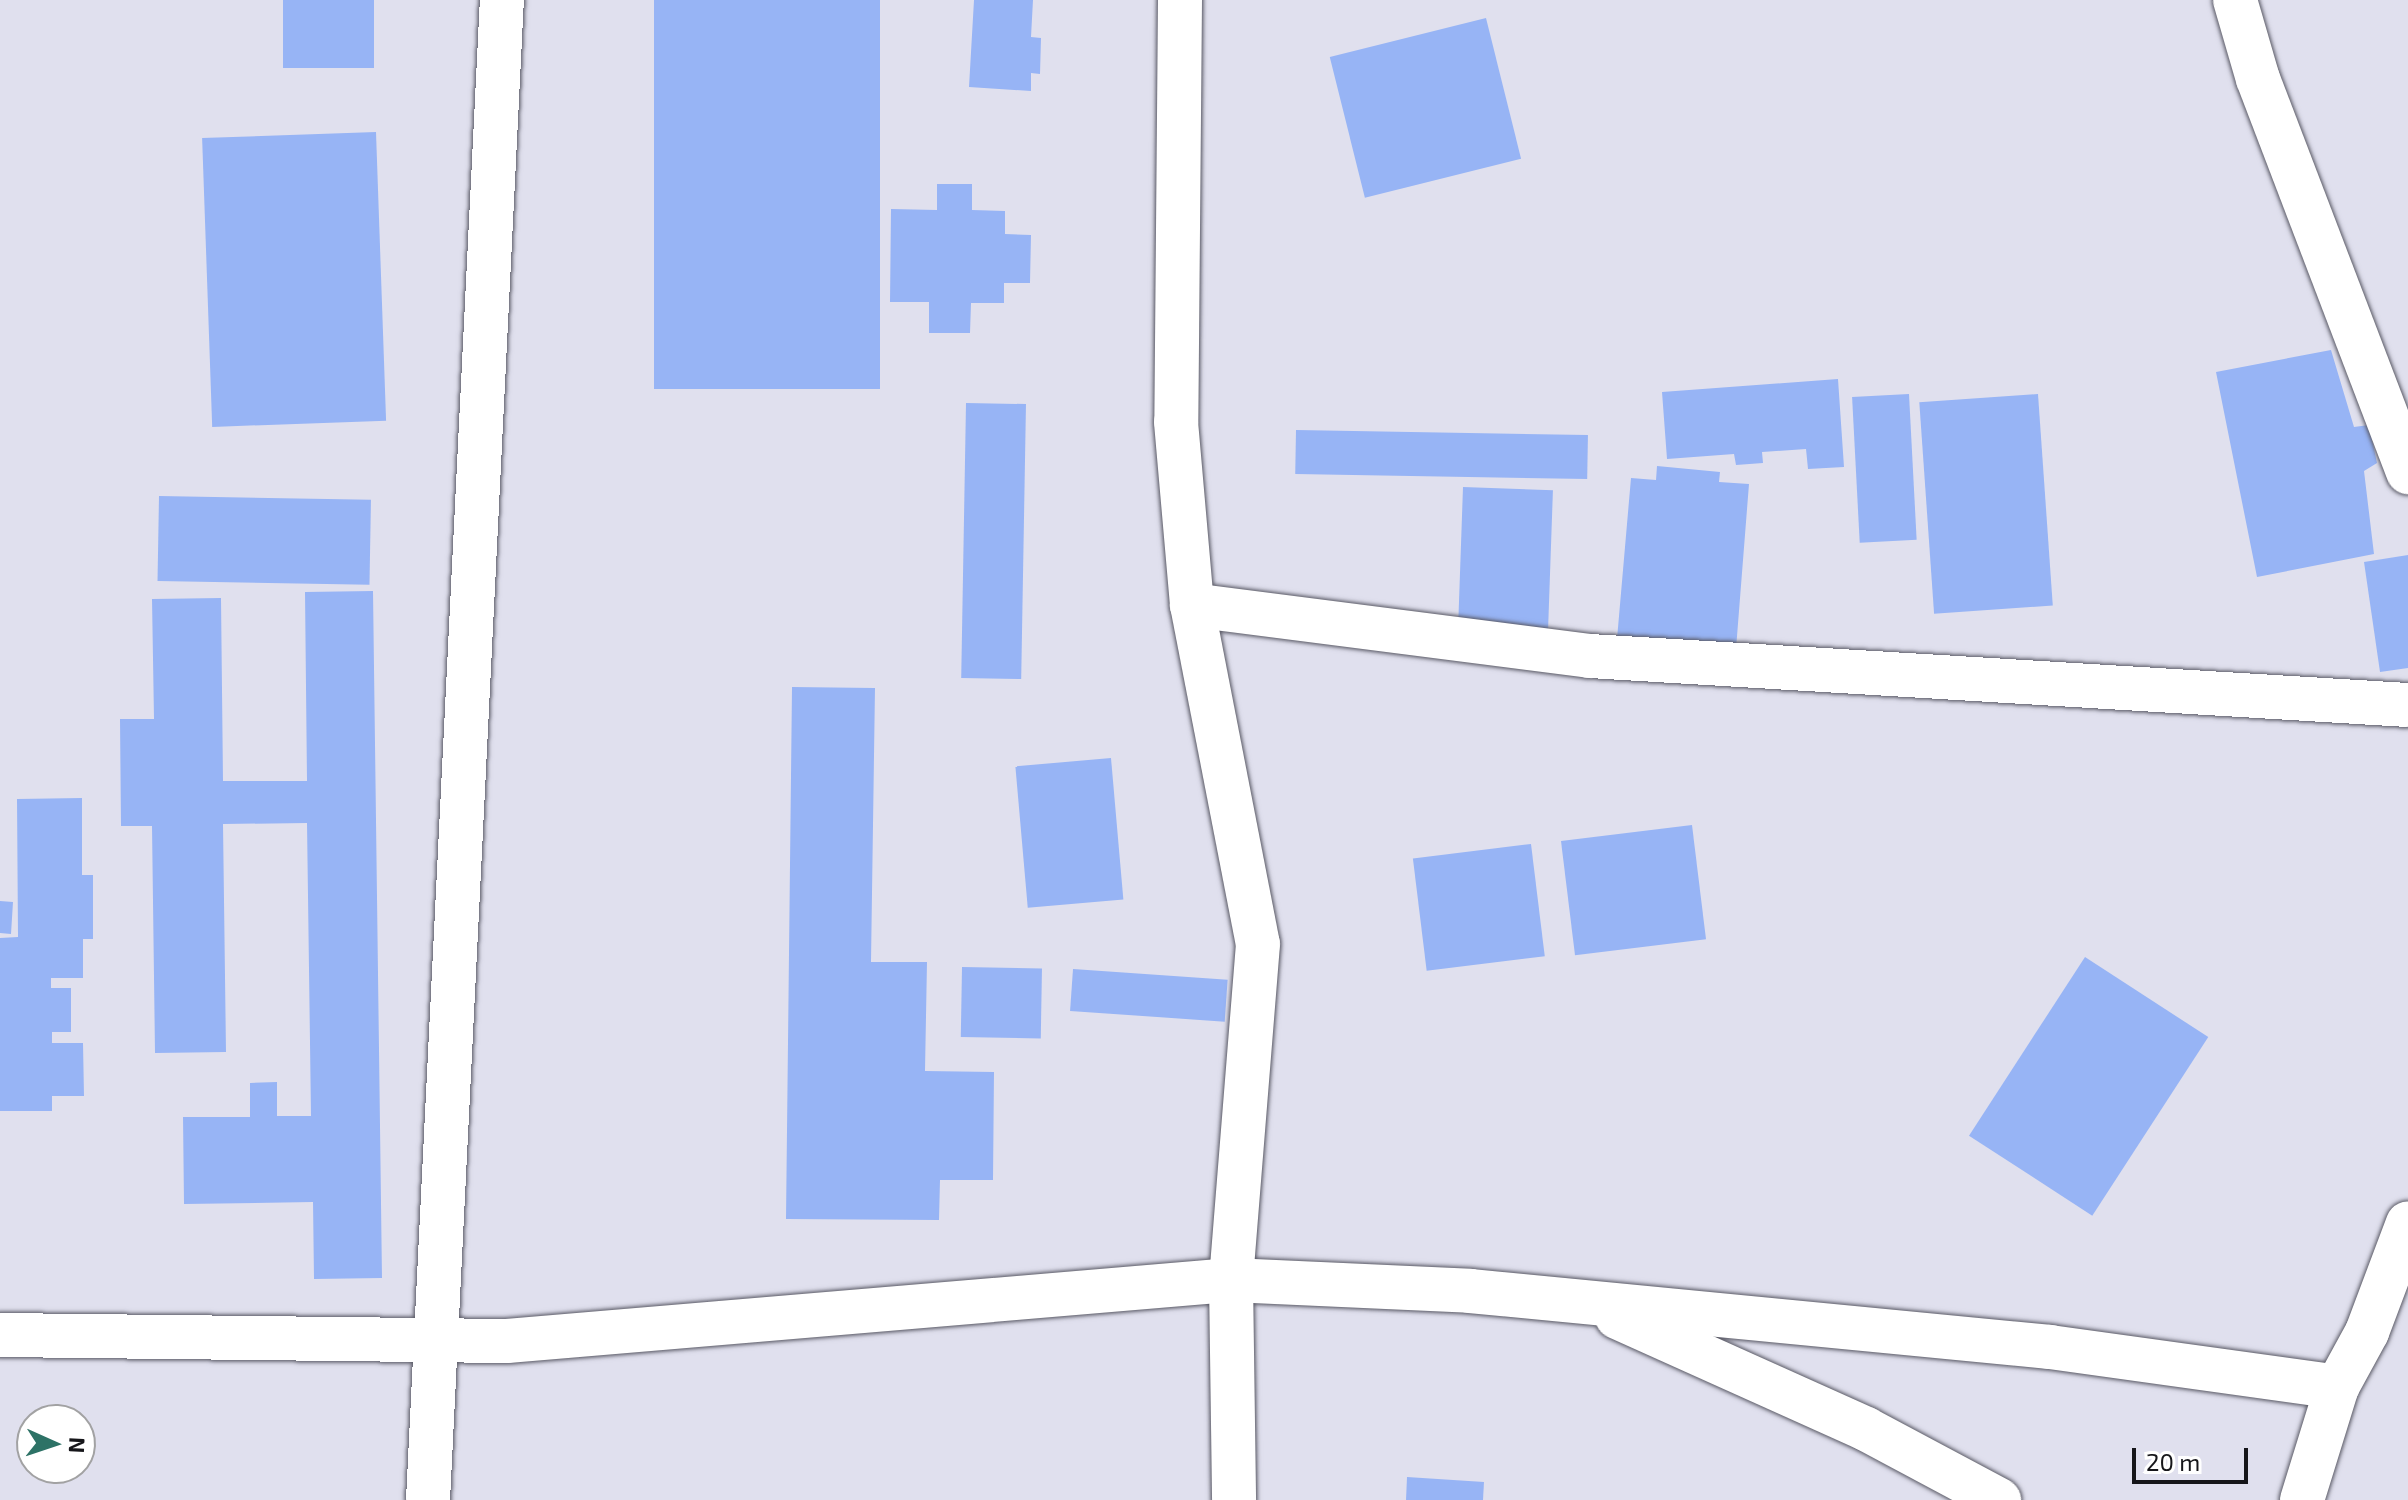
<!DOCTYPE html>
<style>
body{margin:0}
#map{position:relative;width:2408px;height:1500px;overflow:hidden;background:#e0e0ee;font-family:"Exo 2",sans-serif}
div>[style]{position:absolute}
.building>*{inset:0;background:#97b4f5;transform-origin:0 0}
.roads{filter:drop-shadow(0 0 2px #595965) drop-shadow(0 0 2px #595965)}
.minor>*{height:44px;margin:-22px;padding:0 22px;transform-origin:22px;border-radius:22px;background:#fff}
span{translate:-50% -50%;white-space:nowrap;text-align:center;line-height:1.15;-webkit-text-stroke:8px #fff;paint-order:stroke}
.north{position:absolute;left:16px;top:1404px;width:80px;height:80px;box-sizing:border-box;background:#fff;border:2px solid #a2a2a3;border-radius:50%;rotate:93deg;font-size:22px;font-weight:700;line-height:32px;text-align:center;color:#16161a}
.north::after{content:'';display:block;margin:auto;width:28px;height:36px;background:#2d7266;clip-path:polygon(50% 0,100% 100%,50% 72%,0 100%)}
.scale{position:absolute;left:2132px;top:1448px;width:116px;height:36px;box-sizing:border-box;border:4px solid #16161a;border-top:0;padding-left:10px;font-size:24px;line-height:28px;white-space:nowrap;color:#16161a;-webkit-text-stroke:6px #fff;paint-order:stroke}
</style>
<div id="map">
<div class="building">
<div style="left:283px;top:0;width:91px;height:68px"></div>
<div style="left:654px;top:0;width:226px;height:389px"></div>
<div style="clip-path:polygon(974px 0,1033px 0,1031px 37px,1041px 38px,1040px 74px,1031px 73px,1031px 91px,969px 87px)"></div>
<div style="left:1486px;top:18px;width:145px;height:161px;rotate:76deg"></div>
<div style="left:376px;top:132px;width:289px;height:174px;rotate:88deg"></div>
<div style="clip-path:polygon(937px 184px,972px 184px,972px 210px,1005px 211px,1005px 234px,1031px 235px,1030px 283px,1004px 283px,1004px 303px,971px 303px,970px 333px,929px 333px,929px 302px,890px 302px,891px 209px,937px 210px)"></div>
<div style="clip-path:polygon(2331px 350px,2354px 427px,2369px 425px,2377px 463px,2364px 471px,2374px 554px,2257px 577px,2216px 372px)"></div>
<div style="clip-path:polygon(1838px 379px,1844px 467px,1808px 469px,1806px 449px,1762px 452px,1763px 463px,1736px 465px,1734px 454px,1667px 459px,1662px 392px)"></div>
<div style="left:1909px;top:394px;width:146px;height:57px;rotate:87deg"></div>
<div style="left:2038px;top:394px;width:212px;height:119px;rotate:86deg"></div>
<div style="left:966px;top:403px;width:60px;height:275px;rotate:1deg"></div>
<div style="left:1296px;top:430px;width:292px;height:44px;rotate:1deg"></div>
<div style="clip-path:polygon(1657px 466px,1720px 472px,1719px 482px,1749px 484px,1736px 649px,1617px 639px,1631px 478px,1656px 480px)"></div>
<div style="left:1463px;top:487px;width:90px;height:143px;rotate:2deg"></div>
<div style="left:159px;top:496px;width:212px;height:85px;rotate:1deg"></div>
<div style="clip-path:polygon(2408px 555px,2408px 668px,2380px 672px,2364px 562px)"></div>
<div style="clip-path:polygon(373px 591px,382px 1278px,314px 1279px,313px 1202px,184px 1204px,183px 1117px,250px 1117px,250px 1083px,277px 1082px,277px 1116px,311px 1116px,307px 823px,223px 824px,226px 1052px,155px 1053px,152px 826px,121px 826px,120px 719px,154px 719px,152px 599px,221px 598px,223px 781px,307px 781px,305px 592px)"></div>
<div style="clip-path:polygon(792px 687px,875px 688px,871px 962px,927px 962px,925px 1071px,994px 1072px,993px 1180px,940px 1180px,939px 1220px,786px 1219px)"></div>
<div style="left:1111px;top:758px;width:142px;height:96px;rotate:85deg"></div>
<div style="clip-path:polygon(82px 798px,82px 875px,93px 875px,93px 939px,83px 939px,83px 978px,51px 978px,51px 988px,71px 988px,71px 1032px,52px 1032px,52px 1043px,83px 1043px,84px 1096px,52px 1096px,52px 1111px,0 1111px,0 938px,18px 937px,17px 799px)"></div>
<div style="left:1692px;top:825px;width:115px;height:132px;rotate:83deg"></div>
<div style="left:1531px;top:844px;width:113px;height:119px;rotate:83deg"></div>
<div style="clip-path:polygon(0 901px,13px 902px,11px 934px,0 933px)"></div>
<div style="left:2085px;top:957px;width:147px;height:213px;rotate:33deg"></div>
<div style="left:962px;top:967px;width:80px;height:70px;rotate:1deg"></div>
<div style="left:1073px;top:969px;width:155px;height:42px;rotate:4deg"></div>
<div style="clip-path:polygon(1407px 1477px,1484px 1482px,1483px 1500px,1406px 1500px)"></div>
</div>
<div class="roads">
<div class="minor">
<div style="left:1180px;top:0;width:422px;rotate:90.5deg"></div>
<div style="left:1176px;top:422px;width:184px;rotate:85deg"></div>
<div style="left:1192px;top:605px;width:345px;rotate:79deg"></div>
<div style="left:1258px;top:944px;width:337px;rotate:94.6deg"></div>
<div style="left:1231px;top:1280px;width:220px;rotate:89.2deg"></div>
<div style="left:2235px;top:0;width:82px;rotate:73.8deg"></div>
<div style="left:2258px;top:79px;width:421px;rotate:69.1deg"></div>
<div style="left:1192px;top:605px;width:401px;rotate:7.3deg"></div>
<div style="left:1590px;top:656px;width:819px;rotate:3.43deg"></div>
<div style="left:1617px;top:1317px;width:273px;rotate:24.2deg"></div>
<div style="left:1866px;top:1429px;width:151px;rotate:28.1deg"></div>
<div style="left:0;top:1335px;width:507px;rotate:0.68deg"></div>
<div style="left:507px;top:1341px;width:727px;rotate:-4.82deg"></div>
<div style="left:1231px;top:1280px;width:239px;rotate:2.6deg"></div>
<div style="left:1470px;top:1291px;width:583px;rotate:5.51deg"></div>
<div style="left:2050px;top:1347px;width:290px;rotate:7.9deg"></div>
<div style="left:428px;top:1500px;width:1502px;rotate:-87.18deg"></div>
<div style="left:2302px;top:1500px;width:118px;rotate:-72.8deg"></div>
<div style="left:2337px;top:1387px;width:63px;rotate:-61.4deg"></div>
<div style="left:2367px;top:1332px;width:116px;rotate:-69.4deg"></div>
</div>
</div>
<div class="north">N</div>
<div class="scale">20 m</div>
</div>
